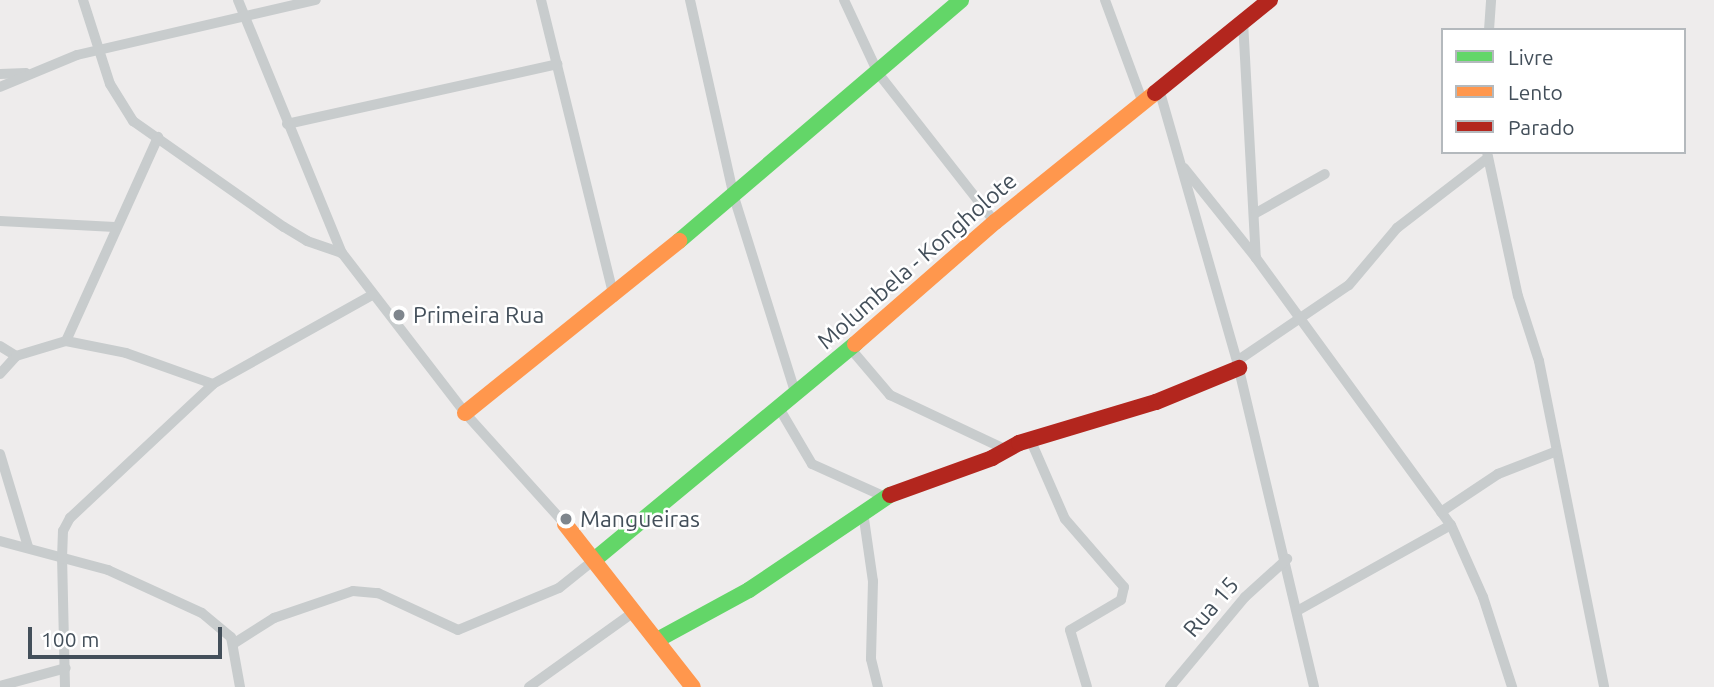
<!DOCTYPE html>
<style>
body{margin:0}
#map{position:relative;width:1714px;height:687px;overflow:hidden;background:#eeecec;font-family:Ubuntu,sans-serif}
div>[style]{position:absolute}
.street>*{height:10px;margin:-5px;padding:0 5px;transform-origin:5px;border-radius:5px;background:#c8cccd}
.fast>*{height:16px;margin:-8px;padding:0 8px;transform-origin:8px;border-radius:8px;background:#63d668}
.slow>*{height:16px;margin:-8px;padding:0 8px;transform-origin:8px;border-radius:8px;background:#ff974d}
.jam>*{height:16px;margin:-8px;padding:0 8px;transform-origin:8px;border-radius:8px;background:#b3261e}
.dots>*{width:19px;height:19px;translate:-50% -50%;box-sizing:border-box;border:4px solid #fff;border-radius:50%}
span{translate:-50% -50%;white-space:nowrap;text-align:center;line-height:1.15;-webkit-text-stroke:5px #fff;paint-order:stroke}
.street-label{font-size:23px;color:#434f5a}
.poi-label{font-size:23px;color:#434f5a}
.left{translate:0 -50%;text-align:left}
.legend{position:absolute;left:1441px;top:28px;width:245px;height:126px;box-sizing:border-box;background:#fff;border:2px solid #b4b9bd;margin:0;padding:9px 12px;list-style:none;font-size:21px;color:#434f5a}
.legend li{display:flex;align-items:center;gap:14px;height:35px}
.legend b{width:35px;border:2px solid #b4b9bd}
.scale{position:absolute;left:28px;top:627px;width:194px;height:32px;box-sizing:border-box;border:4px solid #434f5a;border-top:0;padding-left:9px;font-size:21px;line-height:24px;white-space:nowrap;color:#434f5a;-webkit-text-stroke:5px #fff;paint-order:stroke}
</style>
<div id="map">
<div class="street">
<div style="left:83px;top:0;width:88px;rotate:72.2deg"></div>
<div style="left:110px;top:84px;width:44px;rotate:58.1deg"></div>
<div style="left:133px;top:121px;width:184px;rotate:35.1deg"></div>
<div style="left:284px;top:227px;width:27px;rotate:31deg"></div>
<div style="left:307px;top:241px;width:37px;rotate:19deg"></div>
<div style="left:238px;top:0;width:274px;rotate:67.7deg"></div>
<div style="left:342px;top:253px;width:202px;rotate:52.4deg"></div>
<div style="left:465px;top:413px;width:149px;rotate:48deg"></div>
<div style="left:541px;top:0;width:306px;rotate:76.2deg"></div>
<div style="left:690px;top:0;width:202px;rotate:77.4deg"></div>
<div style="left:734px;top:197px;width:207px;rotate:72.6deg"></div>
<div style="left:844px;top:0;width:81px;rotate:65deg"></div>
<div style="left:878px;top:73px;width:189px;rotate:51.9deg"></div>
<div style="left:1105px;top:0;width:110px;rotate:69.7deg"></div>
<div style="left:1243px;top:21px;width:237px;rotate:86.9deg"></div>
<div style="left:1489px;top:30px;width:30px;rotate:-86deg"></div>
<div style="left:0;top:74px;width:26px;rotate:-2deg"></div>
<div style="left:0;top:87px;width:83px;rotate:-22.6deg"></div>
<div style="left:77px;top:55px;width:245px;rotate:-13deg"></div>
<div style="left:1159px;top:89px;width:283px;rotate:74deg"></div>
<div style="left:1237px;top:361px;width:335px;rotate:76.7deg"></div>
<div style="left:287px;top:124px;width:277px;rotate:-12.5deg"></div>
<div style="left:1487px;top:152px;width:147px;rotate:77.9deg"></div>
<div style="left:1518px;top:296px;width:68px;rotate:72.1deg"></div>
<div style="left:1539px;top:361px;width:332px;rotate:78.7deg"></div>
<div style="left:1184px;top:168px;width:115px;rotate:51.3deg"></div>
<div style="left:1256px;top:258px;width:331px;rotate:53.9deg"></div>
<div style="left:1451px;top:525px;width:79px;rotate:66deg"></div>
<div style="left:1483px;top:597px;width:95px;rotate:72.1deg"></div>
<div style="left:1256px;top:213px;width:79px;rotate:-29.5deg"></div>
<div style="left:0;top:221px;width:115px;rotate:3deg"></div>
<div style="left:66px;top:341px;width:224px;rotate:-65.7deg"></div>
<div style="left:0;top:346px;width:19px;rotate:32deg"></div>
<div style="left:850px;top:348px;width:62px;rotate:49.6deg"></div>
<div style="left:890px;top:395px;width:129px;rotate:25.2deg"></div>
<div style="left:1237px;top:361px;width:135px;rotate:-34.2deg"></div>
<div style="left:1349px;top:285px;width:75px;rotate:-49.9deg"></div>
<div style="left:1397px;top:228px;width:115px;rotate:-37.6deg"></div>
<div style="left:0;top:374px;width:24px;rotate:-48deg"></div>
<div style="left:16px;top:356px;width:52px;rotate:-16.7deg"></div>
<div style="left:66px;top:341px;width:61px;rotate:11.3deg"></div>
<div style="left:126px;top:353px;width:92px;rotate:19.6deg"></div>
<div style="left:779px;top:408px;width:65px;rotate:59.5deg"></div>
<div style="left:812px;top:464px;width:80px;rotate:24.3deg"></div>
<div style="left:1030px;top:439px;width:87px;rotate:66.4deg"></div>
<div style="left:1065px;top:519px;width:90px;rotate:49.1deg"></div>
<div style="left:1124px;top:587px;width:13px;rotate:103deg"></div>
<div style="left:1121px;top:600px;width:59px;rotate:149.5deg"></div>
<div style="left:1070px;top:630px;width:59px;rotate:73.4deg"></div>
<div style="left:0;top:454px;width:97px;rotate:73.2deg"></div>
<div style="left:863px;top:512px;width:70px;rotate:81.8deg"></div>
<div style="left:873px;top:581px;width:78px;rotate:91.5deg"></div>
<div style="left:871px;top:659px;width:29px;rotate:76deg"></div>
<div style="left:1441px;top:512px;width:69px;rotate:-33.7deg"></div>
<div style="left:1498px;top:474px;width:63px;rotate:-21.3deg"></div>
<div style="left:0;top:541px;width:112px;rotate:15deg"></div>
<div style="left:108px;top:570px;width:103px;rotate:24.6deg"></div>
<div style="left:202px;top:613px;width:38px;rotate:40deg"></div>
<div style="left:231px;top:637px;width:51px;rotate:79.8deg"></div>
<div style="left:1297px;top:611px;width:176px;rotate:-29.2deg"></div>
<div style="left:233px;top:644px;width:49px;rotate:-32.4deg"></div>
<div style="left:274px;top:618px;width:83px;rotate:-18.9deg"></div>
<div style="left:353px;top:591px;width:25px;rotate:5deg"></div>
<div style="left:378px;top:593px;width:88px;rotate:24.8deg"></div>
<div style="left:458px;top:630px;width:109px;rotate:-22.6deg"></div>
<div style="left:559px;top:588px;width:45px;rotate:-38.7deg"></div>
<div style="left:0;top:686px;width:68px;rotate:-15.3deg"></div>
<div style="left:65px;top:687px;width:128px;rotate:-91.3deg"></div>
<div style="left:62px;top:559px;width:28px;rotate:-88deg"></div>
<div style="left:63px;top:531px;width:15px;rotate:-62deg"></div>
<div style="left:70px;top:518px;width:196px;rotate:-43.1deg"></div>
<div style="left:213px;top:384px;width:182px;rotate:-29.2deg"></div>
<div style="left:529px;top:687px;width:130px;rotate:-35.6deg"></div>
<div style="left:1170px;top:687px;width:117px;rotate:-50.2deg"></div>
<div style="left:1245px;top:597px;width:57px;rotate:-42.1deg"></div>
</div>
<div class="fast">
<div style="left:679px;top:241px;width:371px;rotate:-40.5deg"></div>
<div style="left:594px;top:560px;width:339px;rotate:-39.6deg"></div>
<div style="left:659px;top:639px;width:102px;rotate:-28.6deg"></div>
<div style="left:749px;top:590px;width:170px;rotate:-34deg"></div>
</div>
<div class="slow">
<div style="left:855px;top:344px;width:186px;rotate:-41.1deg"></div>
<div style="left:995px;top:222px;width:206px;rotate:-38.9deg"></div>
<div style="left:465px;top:413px;width:275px;rotate:-38.8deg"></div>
<div style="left:565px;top:524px;width:207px;rotate:51.9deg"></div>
</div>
<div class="jam">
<div style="left:1155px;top:93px;width:148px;rotate:-39deg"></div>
<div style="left:890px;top:495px;width:109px;rotate:-19.9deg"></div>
<div style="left:992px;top:458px;width:31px;rotate:-29deg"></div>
<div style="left:1019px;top:443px;width:143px;rotate:-16.7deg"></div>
<div style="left:1156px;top:402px;width:90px;rotate:-22.3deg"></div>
</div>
<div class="dots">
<div style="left:399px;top:315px;background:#7f868d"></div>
<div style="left:566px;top:519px;background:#7f868d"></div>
</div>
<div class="street-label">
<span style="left:917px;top:261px;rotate:-41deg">Molumbela - Kongholote</span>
<span style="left:1211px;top:607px;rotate:-49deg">Rua 15</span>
</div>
<div class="poi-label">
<span class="left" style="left:413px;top:315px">Primeira Rua</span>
<span class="left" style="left:580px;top:519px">Mangueiras</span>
</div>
<ul class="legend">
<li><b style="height:9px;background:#63d668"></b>Livre</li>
<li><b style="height:9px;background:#ff974d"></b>Lento</li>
<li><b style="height:9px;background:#b3261e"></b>Parado</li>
</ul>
<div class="scale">100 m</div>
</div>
